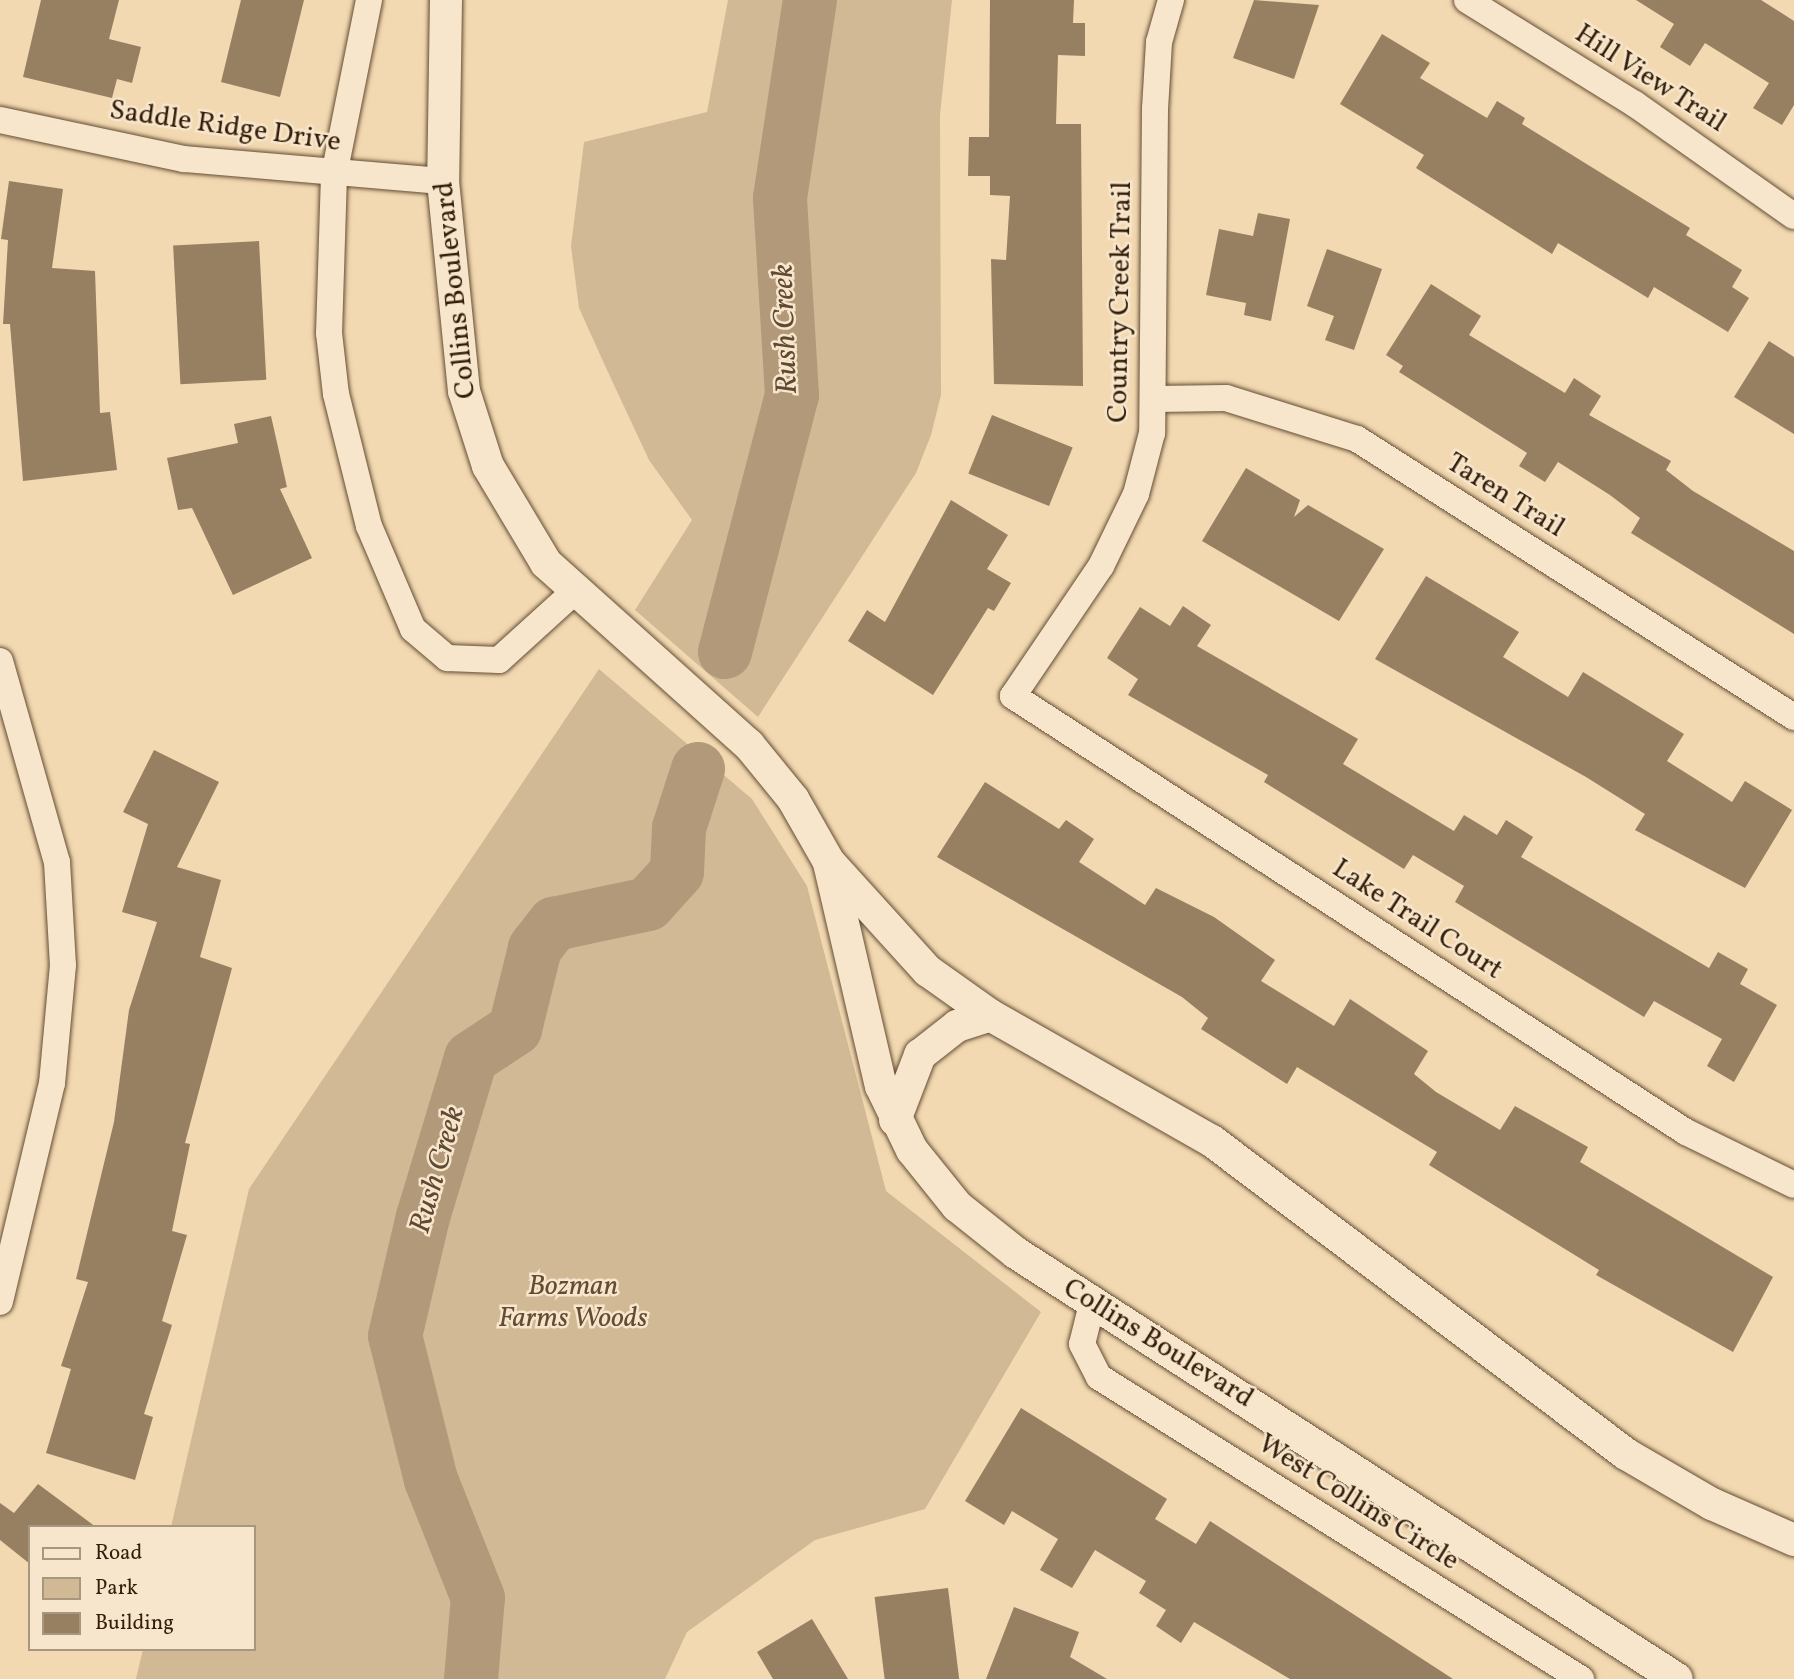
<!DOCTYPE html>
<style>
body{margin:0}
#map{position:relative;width:1794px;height:1679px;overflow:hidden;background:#f2d9b1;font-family:Vollkorn,serif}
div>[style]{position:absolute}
.green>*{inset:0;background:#d2b995}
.river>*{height:54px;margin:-27px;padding:0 27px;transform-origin:27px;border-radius:27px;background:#b19979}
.building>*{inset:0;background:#977f61;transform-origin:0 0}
.roads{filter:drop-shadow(0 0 2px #644d34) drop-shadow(0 0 2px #644d34)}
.minor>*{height:26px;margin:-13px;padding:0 13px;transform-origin:13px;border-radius:13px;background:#f7e6cc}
.tertiary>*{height:32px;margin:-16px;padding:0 16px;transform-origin:16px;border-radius:16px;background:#f7e6cc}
span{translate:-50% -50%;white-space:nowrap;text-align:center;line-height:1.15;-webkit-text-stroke:5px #f7e6cc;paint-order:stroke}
.street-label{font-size:28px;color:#341e0b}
.park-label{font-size:28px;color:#634c34;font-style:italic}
.water-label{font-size:30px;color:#604932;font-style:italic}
.legend{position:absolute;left:28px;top:1525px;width:228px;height:126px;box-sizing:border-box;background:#f7e6cc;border:2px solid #a9967f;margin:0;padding:9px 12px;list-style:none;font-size:21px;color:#341e0b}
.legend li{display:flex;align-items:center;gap:14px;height:35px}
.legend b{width:35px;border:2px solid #a9967f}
</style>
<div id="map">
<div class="green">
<div style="clip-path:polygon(728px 0,952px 0,940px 115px,941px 395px,931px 435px,916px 473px,758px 717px,635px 610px,692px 520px,649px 460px,607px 370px,579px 308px,571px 246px,584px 142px,707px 112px)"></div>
<div style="clip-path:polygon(599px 669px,752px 799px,807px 886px,886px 1191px,1041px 1312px,925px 1509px,815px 1540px,687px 1632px,665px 1679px,136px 1679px,143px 1649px,254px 1649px,254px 1527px,171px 1527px,249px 1189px)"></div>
</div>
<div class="river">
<div style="left:725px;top:652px;width:266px;rotate:-75.4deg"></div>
<div style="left:792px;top:395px;width:197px;rotate:-93.5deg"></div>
<div style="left:780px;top:198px;width:200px;rotate:-81.4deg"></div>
<div style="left:471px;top:1679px;width:81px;rotate:-85.1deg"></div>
<div style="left:478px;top:1598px;width:127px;rotate:-111.7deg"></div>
<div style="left:431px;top:1480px;width:148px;rotate:-104deg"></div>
<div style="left:395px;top:1336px;width:122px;rotate:-76.8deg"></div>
<div style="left:423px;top:1217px;width:166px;rotate:-73.2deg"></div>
<div style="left:471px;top:1058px;width:53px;rotate:-33.4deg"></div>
<div style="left:515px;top:1029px;width:83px;rotate:-76.1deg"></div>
<div style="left:535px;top:948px;width:31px;rotate:-52deg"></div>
<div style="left:554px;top:924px;width:96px;rotate:-12deg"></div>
<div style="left:648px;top:904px;width:43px;rotate:-47.8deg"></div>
<div style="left:677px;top:872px;width:44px;rotate:-87.4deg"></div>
<div style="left:679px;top:828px;width:62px;rotate:-72.1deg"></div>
</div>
<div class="building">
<div style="clip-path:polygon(41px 0,119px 0,109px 39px,141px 47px,132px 83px,117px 79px,112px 98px,23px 77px)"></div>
<div style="clip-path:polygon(241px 0,304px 0,280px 97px,221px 82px)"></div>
<div style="clip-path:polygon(990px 0,1074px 0,1073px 23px,1085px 23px,1085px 56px,1058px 55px,1056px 124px,1081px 124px,1083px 386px,994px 384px,991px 259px,1006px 260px,1010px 196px,990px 195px,990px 176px,968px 176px,969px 137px,989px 137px)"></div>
<div style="clip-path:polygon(1254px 0,1319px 5px,1294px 79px,1233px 58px)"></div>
<div style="clip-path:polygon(1636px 0,1761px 0,1794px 21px,1794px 105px,1782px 125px,1753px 108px,1769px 83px,1705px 43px,1690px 66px,1660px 47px,1674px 24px)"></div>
<div style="clip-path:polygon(1382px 34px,1430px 63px,1420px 78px,1487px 118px,1497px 101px,1525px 118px,1522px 124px,1690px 228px,1686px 235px,1742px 270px,1732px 287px,1749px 298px,1728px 332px,1654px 287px,1648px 298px,1558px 243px,1552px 254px,1416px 168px,1424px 155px,1340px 104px)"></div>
<div style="clip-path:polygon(9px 181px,63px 189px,52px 268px,95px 271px,100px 413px,110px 412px,117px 470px,23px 481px,10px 324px,3px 324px,8px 240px,1px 239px)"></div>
<div style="clip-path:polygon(1258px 213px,1290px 219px,1271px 321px,1244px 315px,1246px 303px,1206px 295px,1219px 229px,1253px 236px)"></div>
<div style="left:259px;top:241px;width:139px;height:86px;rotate:87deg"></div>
<div style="clip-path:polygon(1327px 249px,1382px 269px,1354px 350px,1325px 340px,1334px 316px,1307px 306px)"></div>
<div style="clip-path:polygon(1431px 284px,1481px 316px,1469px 335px,1565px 393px,1574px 378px,1601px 396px,1589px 415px,1671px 461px,1666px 470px,1693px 491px,1794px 551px,1794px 634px,1631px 533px,1640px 518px,1610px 495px,1558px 462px,1545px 482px,1519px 466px,1527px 453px,1399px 372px,1403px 366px,1386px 355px)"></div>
<div style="clip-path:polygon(1769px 341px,1794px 357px,1794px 434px,1734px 397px)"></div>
<div style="left:992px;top:415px;width:87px;height:63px;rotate:22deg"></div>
<div style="clip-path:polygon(271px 416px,287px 487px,280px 489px,312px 558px,233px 595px,192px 508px,178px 510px,167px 458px,238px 443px,234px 424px)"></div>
<div style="clip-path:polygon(1246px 468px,1300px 500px,1294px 517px,1308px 505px,1384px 549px,1339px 621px,1202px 541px)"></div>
<div style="clip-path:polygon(951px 500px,1008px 535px,987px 569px,1011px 583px,994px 611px,988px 608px,933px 695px,848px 641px,867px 610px,885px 622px)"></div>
<div style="clip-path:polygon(1426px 576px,1519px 632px,1503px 657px,1568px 697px,1583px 672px,1684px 734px,1667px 761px,1732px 802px,1745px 781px,1792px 810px,1745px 888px,1635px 830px,1645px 814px,1586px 777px,1375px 659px)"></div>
<div style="clip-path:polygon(1183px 606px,1211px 625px,1197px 646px,1358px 739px,1343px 764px,1454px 831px,1464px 815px,1497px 835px,1506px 820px,1533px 837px,1521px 857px,1709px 968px,1718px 952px,1748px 969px,1740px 984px,1777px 1005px,1734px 1082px,1707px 1066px,1722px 1039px,1654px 1001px,1644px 1017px,1455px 902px,1464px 886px,1413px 855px,1404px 869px,1264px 782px,1268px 775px,1128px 695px,1138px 679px,1107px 658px,1140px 607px,1170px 626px)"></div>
<div style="clip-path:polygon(154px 750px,219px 782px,177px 867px,221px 880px,200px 957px,232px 968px,185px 1143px,190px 1144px,172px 1231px,187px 1235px,162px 1321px,172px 1325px,144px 1414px,153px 1417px,135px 1480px,46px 1453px,71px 1369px,61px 1366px,88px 1282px,76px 1279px,114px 1122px,129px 1010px,157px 922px,122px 912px,148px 824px,123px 812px)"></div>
<div style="clip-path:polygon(985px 782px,1059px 829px,1066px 820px,1094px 839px,1079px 862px,1145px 905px,1156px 888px,1214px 917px,1275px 960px,1261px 981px,1334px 1026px,1350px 999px,1428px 1051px,1414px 1074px,1436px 1092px,1500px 1130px,1515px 1106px,1588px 1147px,1580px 1162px,1773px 1277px,1733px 1352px,1596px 1275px,1599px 1270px,1429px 1165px,1437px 1152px,1297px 1067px,1287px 1084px,1201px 1029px,1208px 1018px,1182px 997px,937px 857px)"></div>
<div style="clip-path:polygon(1021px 1408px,1167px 1499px,1155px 1519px,1196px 1544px,1210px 1521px,1453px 1679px,1290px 1679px,1194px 1622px,1181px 1643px,1156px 1626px,1166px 1610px,1139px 1593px,1146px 1581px,1095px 1550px,1072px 1588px,1040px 1570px,1058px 1539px,1012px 1511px,1004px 1525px,965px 1501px)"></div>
<div style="clip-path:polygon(38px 1484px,96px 1527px,30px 1527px,30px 1564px,0 1540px,0 1503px,14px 1513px)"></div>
<div style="left:948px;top:1588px;width:92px;height:74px;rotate:83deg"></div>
<div style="clip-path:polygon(1014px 1607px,1079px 1632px,1070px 1657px,1107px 1679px,986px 1679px)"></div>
<div style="clip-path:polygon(812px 1619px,848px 1679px,773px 1679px,757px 1652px)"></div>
</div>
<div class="roads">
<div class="minor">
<div style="left:369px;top:0;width:178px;rotate:101.3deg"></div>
<div style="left:334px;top:175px;width:158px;rotate:91.8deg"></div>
<div style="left:329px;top:333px;width:61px;rotate:83.5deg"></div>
<div style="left:336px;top:394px;width:136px;rotate:76deg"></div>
<div style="left:369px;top:526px;width:112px;rotate:66.9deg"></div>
<div style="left:413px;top:629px;width:45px;rotate:40.5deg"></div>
<div style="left:447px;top:658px;width:52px;rotate:2.2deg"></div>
<div style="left:499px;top:660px;width:101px;rotate:-42.2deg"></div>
<div style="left:1171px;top:0;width:44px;rotate:105.9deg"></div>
<div style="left:1159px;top:42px;width:67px;rotate:93.4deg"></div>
<div style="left:1155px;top:109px;width:324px;rotate:90.5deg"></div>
<div style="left:1152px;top:433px;width:63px;rotate:104.7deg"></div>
<div style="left:1136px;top:494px;width:80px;rotate:115.9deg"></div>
<div style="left:1101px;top:566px;width:157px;rotate:124.1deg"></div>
<div style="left:1013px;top:696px;width:802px;rotate:32.94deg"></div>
<div style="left:1686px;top:1132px;width:120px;rotate:26.1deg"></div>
<div style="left:1467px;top:0;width:198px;rotate:31.8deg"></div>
<div style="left:1635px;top:104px;width:194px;rotate:35.2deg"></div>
<div style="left:0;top:120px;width:188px;rotate:12deg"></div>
<div style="left:184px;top:159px;width:260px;rotate:4.9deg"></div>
<div style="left:1156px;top:399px;width:70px;rotate:-0.8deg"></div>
<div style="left:1226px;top:398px;width:137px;rotate:17.4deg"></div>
<div style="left:1357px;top:439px;width:518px;rotate:32.46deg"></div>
<div style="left:0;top:661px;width:209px;rotate:74.2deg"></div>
<div style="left:57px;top:862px;width:103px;rotate:86.7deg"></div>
<div style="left:63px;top:965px;width:119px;rotate:95.3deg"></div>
<div style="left:52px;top:1083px;width:225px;rotate:103.4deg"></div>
<div style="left:1092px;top:1304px;width:41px;rotate:104deg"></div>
<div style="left:1082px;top:1344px;width:37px;rotate:63deg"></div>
<div style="left:1099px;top:1377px;width:569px;rotate:32.07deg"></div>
</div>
<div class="tertiary">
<div style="left:446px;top:0;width:181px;rotate:90.9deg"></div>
<div style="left:443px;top:181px;width:211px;rotate:84.3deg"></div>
<div style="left:464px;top:391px;width:79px;rotate:72.3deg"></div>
<div style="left:488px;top:466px;width:113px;rotate:59.1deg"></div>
<div style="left:546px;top:563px;width:273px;rotate:41.9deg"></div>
<div style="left:749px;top:745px;width:70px;rotate:50.8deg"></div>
<div style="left:793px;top:799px;width:73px;rotate:60.3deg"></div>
<div style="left:829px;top:862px;width:147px;rotate:47.8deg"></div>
<div style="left:928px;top:971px;width:76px;rotate:35.4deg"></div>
<div style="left:990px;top:1015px;width:255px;rotate:29.6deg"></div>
<div style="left:1212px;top:1141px;width:519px;rotate:37.09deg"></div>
<div style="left:1626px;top:1454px;width:99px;rotate:30.2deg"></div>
<div style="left:1712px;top:1504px;width:90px;rotate:23.7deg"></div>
<div style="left:829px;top:863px;width:229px;rotate:76.9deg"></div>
<div style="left:881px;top:1086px;width:71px;rotate:64.2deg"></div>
<div style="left:912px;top:1150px;width:72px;rotate:51.2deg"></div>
<div style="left:957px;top:1206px;width:75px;rotate:38.5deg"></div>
<div style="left:1016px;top:1253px;width:786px;rotate:32.8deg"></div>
<div style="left:895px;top:1120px;width:70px;rotate:-69deg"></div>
<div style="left:920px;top:1055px;width:47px;rotate:-38.1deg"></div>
<div style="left:957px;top:1026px;width:35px;rotate:-18deg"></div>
</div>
</div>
<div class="street-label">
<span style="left:1650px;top:79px;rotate:33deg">Hill View Trail</span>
<span style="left:225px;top:127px;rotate:8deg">Saddle Ridge Drive</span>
<span style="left:456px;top:290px;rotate:-96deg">Collins Boulevard</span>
<span style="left:1121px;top:302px;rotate:-89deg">Country Creek Trail</span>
<span style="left:1505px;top:496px;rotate:32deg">Taren Trail</span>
<span style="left:1417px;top:920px;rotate:33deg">Lake Trail Court</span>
<span style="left:1158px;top:1344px;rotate:32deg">Collins Boulevard</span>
<span style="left:1358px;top:1503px;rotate:32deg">West Collins Circle</span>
</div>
<div class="park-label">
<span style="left:573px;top:1303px">Bozman<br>Farms Woods</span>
</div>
<div class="water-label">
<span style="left:786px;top:329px;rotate:-92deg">Rush Creek</span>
<span style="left:438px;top:1170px;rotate:-74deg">Rush Creek</span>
</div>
<ul class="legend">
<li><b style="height:9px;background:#f7e6cc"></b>Road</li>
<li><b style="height:19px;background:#d2b995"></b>Park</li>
<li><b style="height:19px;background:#977f61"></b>Building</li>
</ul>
</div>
